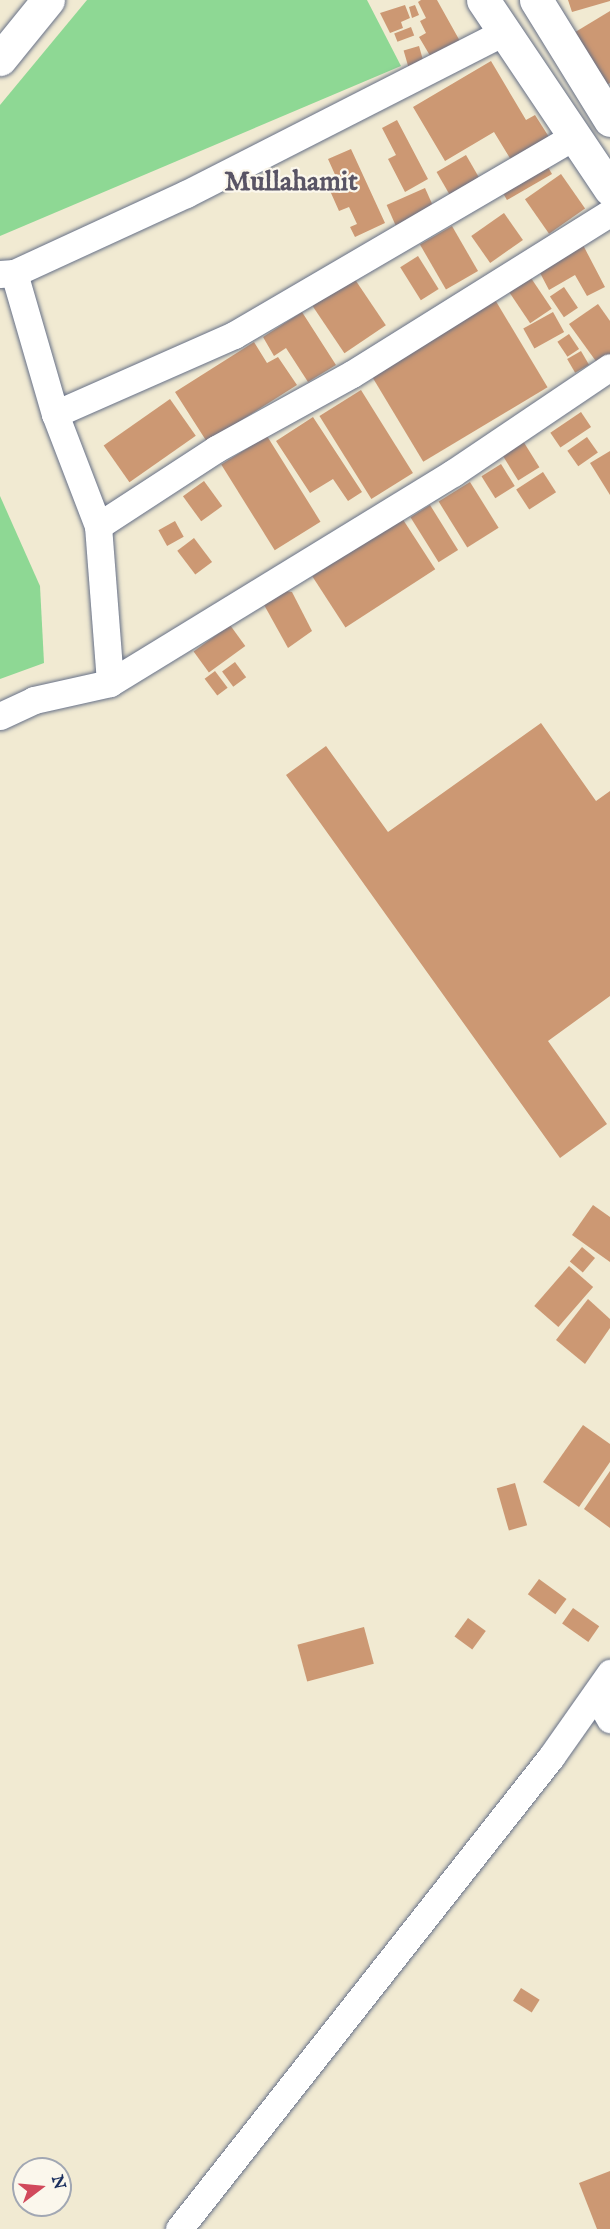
<!DOCTYPE html>
<style>
body{margin:0}
#map{position:relative;width:610px;height:2229px;overflow:hidden;background:#f1ead2;font-family:"IM FELL English",serif}
div>[style]{position:absolute}
.green>*{inset:0;background:#8ed894}
.building>*{inset:0;background:#cc9873;transform-origin:0 0}
.roads{filter:drop-shadow(0 0 2px #667087) drop-shadow(0 0 2px #667087)}
.street>*{height:27px;margin:-13.5px;padding:0 13.5px;transform-origin:13.5px;border-radius:13.5px;background:#fff}
.secondary>*{height:33px;margin:-16.5px;padding:0 16.5px;transform-origin:16.5px;border-radius:16.5px;background:#fff}
span{translate:-50% -50%;white-space:nowrap;text-align:center;line-height:1.15;-webkit-text-stroke:4.5px #fbf7ec;paint-order:stroke}
.district-label{font-size:28px;color:#595465;font-weight:700}
.north{position:absolute;left:12px;top:2157px;width:60px;height:60px;box-sizing:border-box;background:#fbf7ec;border:2px solid #a1a7b3;border-radius:50%;rotate:74deg;font-size:16px;font-weight:700;line-height:24px;text-align:center;color:#1b2f5e}
.north::after{content:'';display:block;margin:auto;width:21px;height:27px;background:#d1495b;clip-path:polygon(50% 0,100% 100%,50% 72%,0 100%)}
</style>
<div id="map">
<div class="green">
<div style="clip-path:polygon(87px 0,367px 0,401px 66px,0 236px,0 105px)"></div>
<div style="clip-path:polygon(0 496px,40px 586px,44px 663px,0 679px)"></div>
</div>
<div class="building">
<div style="clip-path:polygon(421px 0,437px 0,461px 43px,432px 59px,419px 37px,426px 33px,420px 21px,426px 18px,418px 2px)"></div>
<div style="clip-path:polygon(568px 0,610px 0,610px 1px,572px 12px)"></div>
<div style="clip-path:polygon(405px 5px,410px 18px,401px 22px,403px 28px,390px 33px,380px 13px)"></div>
<div style="clip-path:polygon(415px 5px,419px 15px,412px 18px,409px 7px)"></div>
<div style="clip-path:polygon(610px 11px,610px 83px,603px 87px,572px 34px)"></div>
<div style="left:411px;top:27px;width:9px;height:18px;rotate:69deg"></div>
<div style="left:419px;top:46px;width:22px;height:16px;rotate:74deg"></div>
<div style="clip-path:polygon(491px 61px,526px 120px,535px 115px,549px 137px,511px 160px,494px 132px,445px 161px,413px 107px)"></div>
<div style="clip-path:polygon(397px 120px,428px 179px,405px 192px,388px 159px,396px 155px,382px 128px)"></div>
<div style="clip-path:polygon(351px 149px,385px 223px,355px 237px,350px 227px,357px 224px,349px 207px,339px 211px,327px 184px,337px 179px,328px 159px)"></div>
<div style="left:466px;top:155px;width:30px;height:34px;rotate:60deg"></div>
<div style="left:545px;top:162px;width:14px;height:52px;rotate:60deg"></div>
<div style="left:561px;top:174px;width:42px;height:44px;rotate:55deg"></div>
<div style="left:425px;top:188px;width:22px;height:42px;rotate:66deg"></div>
<div style="left:504px;top:213px;width:33px;height:40px;rotate:55deg"></div>
<div style="left:452px;top:226px;width:52px;height:37px;rotate:60deg"></div>
<div style="clip-path:polygon(583px 245px,605px 287px,587px 296px,575px 275px,549px 290px,538px 269px)"></div>
<div style="left:418px;top:256px;width:39px;height:21px;rotate:58deg"></div>
<div style="left:354px;top:278px;width:57px;height:50px;rotate:56deg"></div>
<div style="left:531px;top:278px;width:37px;height:26px;rotate:56deg"></div>
<div style="left:564px;top:287px;width:25px;height:17px;rotate:56deg"></div>
<div style="left:494px;top:298px;width:104px;height:145px;rotate:59deg"></div>
<div style="clip-path:polygon(598px 304px,610px 321px,610px 356px,598px 364px,569px 324px)"></div>
<div style="clip-path:polygon(302px 312px,336px 365px,308px 382px,286px 348px,274px 356px,263px 337px)"></div>
<div style="left:553px;top:312px;width:23px;height:34px;rotate:61deg"></div>
<div style="left:569px;top:334px;width:18px;height:14px;rotate:56deg"></div>
<div style="clip-path:polygon(254px 342px,267px 363px,278px 357px,297px 385px,207px 442px,175px 392px)"></div>
<div style="left:581px;top:351px;width:16px;height:16px;rotate:60deg"></div>
<div style="left:361px;top:390px;width:98px;height:49px;rotate:58deg"></div>
<div style="left:170px;top:399px;width:45px;height:81px;rotate:55deg"></div>
<div style="left:581px;top:412px;width:18px;height:37px;rotate:56deg"></div>
<div style="clip-path:polygon(313px 417px,362px 492px,348px 501px,333px 479px,310px 493px,276px 441px)"></div>
<div style="left:267px;top:436px;width:101px;height:54px;rotate:58deg"></div>
<div style="left:587px;top:437px;width:19px;height:24px;rotate:55deg"></div>
<div style="left:523px;top:441px;width:31px;height:25px;rotate:58deg"></div>
<div style="clip-path:polygon(610px 451px,610px 495px,590px 463px)"></div>
<div style="left:501px;top:464px;width:26px;height:23px;rotate:58deg"></div>
<div style="left:543px;top:472px;width:24px;height:32px;rotate:57deg"></div>
<div style="left:204px;top:481px;width:31px;height:26px;rotate:54deg"></div>
<div style="left:470px;top:482px;width:54px;height:37px;rotate:58deg"></div>
<div style="left:430px;top:505px;width:53px;height:23px;rotate:58deg"></div>
<div style="left:402px;top:518px;width:61px;height:107px;rotate:57deg"></div>
<div style="left:175px;top:521px;width:18px;height:19px;rotate:61deg"></div>
<div style="left:194px;top:538px;width:30px;height:21px;rotate:53deg"></div>
<div style="clip-path:polygon(286px 591px,292px 592px,312px 631px,288px 648px,263px 603px)"></div>
<div style="left:230px;top:625px;width:26px;height:45px;rotate:54deg"></div>
<div style="left:235px;top:662px;width:19px;height:16px;rotate:54deg"></div>
<div style="left:215px;top:671px;width:21px;height:13px;rotate:53deg"></div>
<div style="clip-path:polygon(541px 723px,596px 801px,610px 791px,610px 996px,548px 1041px,607px 1124px,560px 1158px,286px 775px,326px 746px,388px 832px)"></div>
<div style="clip-path:polygon(593px 1205px,610px 1217px,610px 1262px,572px 1235px)"></div>
<div style="left:582px;top:1247px;width:17px;height:19px;rotate:40deg"></div>
<div style="left:569px;top:1266px;width:32px;height:53px;rotate:41deg"></div>
<div style="clip-path:polygon(588px 1299px,610px 1319px,610px 1328px,585px 1364px,556px 1340px)"></div>
<div style="clip-path:polygon(583px 1425px,610px 1444px,610px 1462px,579px 1507px,543px 1482px)"></div>
<div style="clip-path:polygon(610px 1471px,610px 1528px,584px 1509px)"></div>
<div style="left:515px;top:1483px;width:44px;height:19px;rotate:74deg"></div>
<div style="left:539px;top:1579px;width:34px;height:19px;rotate:36deg"></div>
<div style="left:573px;top:1608px;width:32px;height:19px;rotate:35deg"></div>
<div style="left:468px;top:1618px;width:22px;height:23px;rotate:36deg"></div>
<div style="left:364px;top:1627px;width:38px;height:69px;rotate:75deg"></div>
<div style="left:521px;top:1988px;width:22px;height:15px;rotate:32deg"></div>
<div style="clip-path:polygon(610px 2171px,610px 2229px,597px 2229px,579px 2183px)"></div>
</div>
<div class="roads">
<div class="street">
<div style="left:14px;top:273px;width:147px;rotate:73.8deg"></div>
<div style="left:55px;top:414px;width:120px;rotate:69deg"></div>
<div style="left:98px;top:526px;width:157px;rotate:85.6deg"></div>
<div style="left:0;top:274px;width:14px;rotate:-4deg"></div>
<div style="left:14px;top:273px;width:189px;rotate:-24.7deg"></div>
<div style="left:186px;top:194px;width:357px;rotate:-27deg"></div>
<div style="left:55px;top:414px;width:196px;rotate:-23.8deg"></div>
<div style="left:234px;top:335px;width:393px;rotate:-30.3deg"></div>
<div style="left:98px;top:526px;width:141px;rotate:-33.1deg"></div>
<div style="left:216px;top:449px;width:155px;rotate:-28.9deg"></div>
<div style="left:352px;top:374px;width:304px;rotate:-32deg"></div>
<div style="left:0;top:716px;width:38px;rotate:-25deg"></div>
<div style="left:34px;top:700px;width:78px;rotate:-12.6deg"></div>
<div style="left:110px;top:683px;width:402px;rotate:-31.5deg"></div>
<div style="left:453px;top:473px;width:189px;rotate:-34deg"></div>
<div style="left:596px;top:1695px;width:28px;rotate:60deg"></div>
<div style="left:179px;top:2229px;width:601px;rotate:-51.76deg"></div>
<div style="left:551px;top:1757px;width:103px;rotate:-54.9deg"></div>
</div>
<div class="secondary">
<div style="left:483px;top:0;width:228px;rotate:56.1deg"></div>
<div style="left:536px;top:0;width:141px;rotate:58.3deg"></div>
<div style="left:0;top:59px;width:76px;rotate:-50.9deg"></div>
</div>
</div>
<div class="district-label">
<span style="left:291px;top:183px">Mullahamit</span>
</div>
<div class="north">N</div>
</div>
